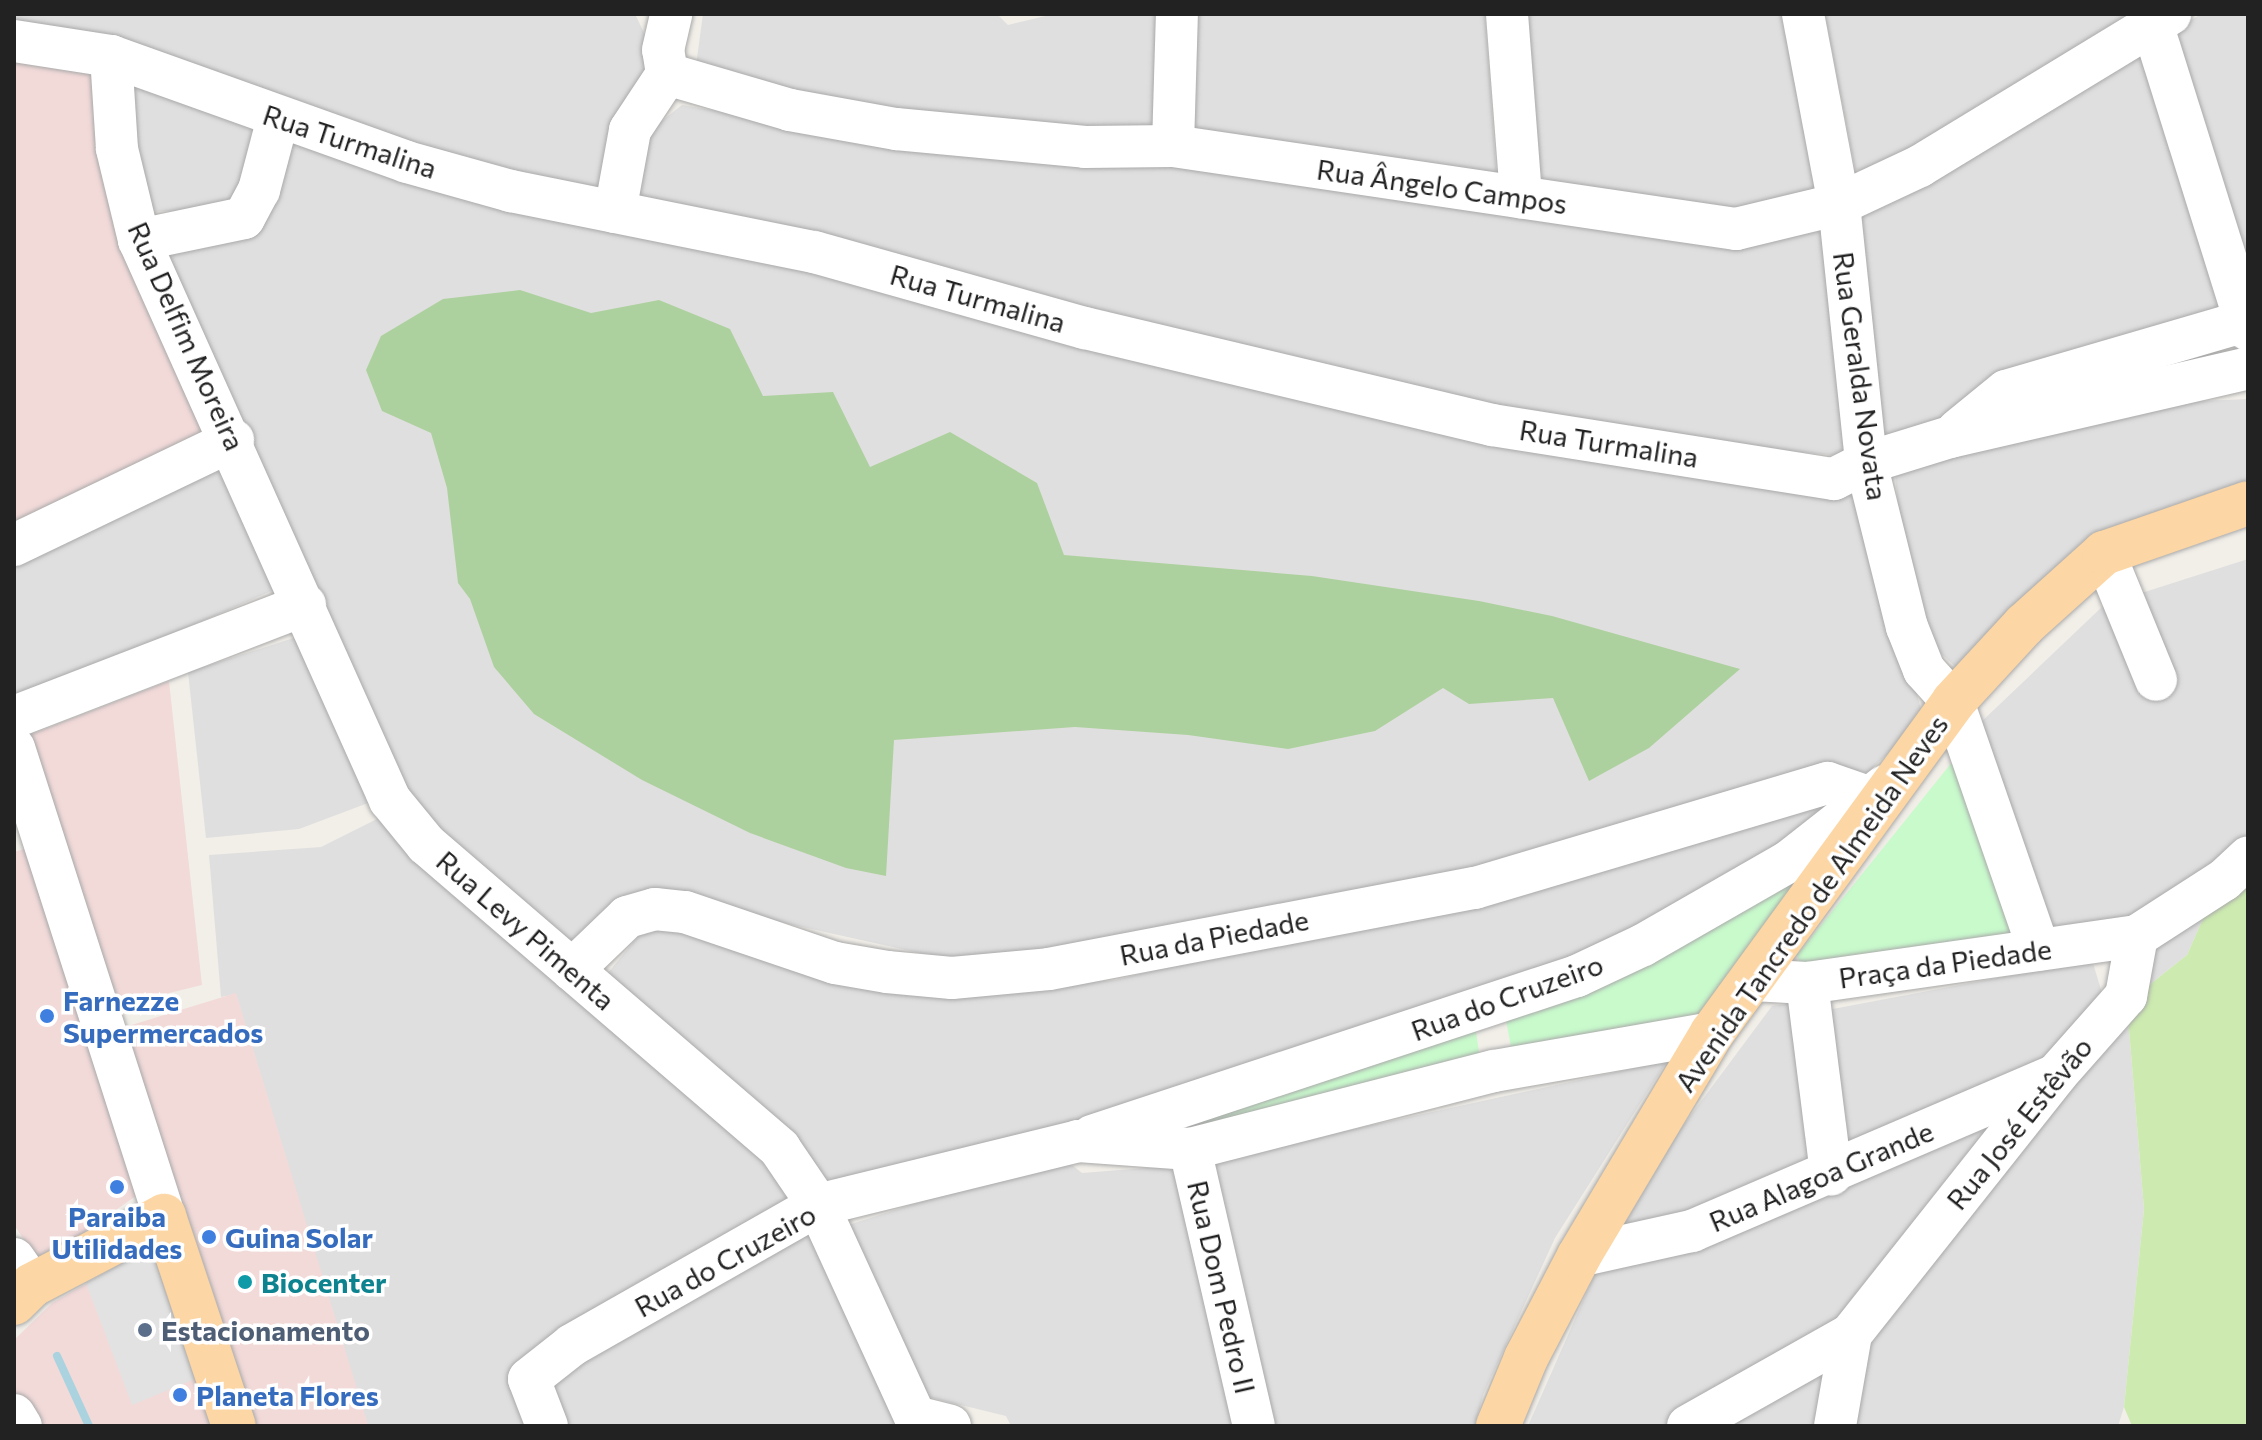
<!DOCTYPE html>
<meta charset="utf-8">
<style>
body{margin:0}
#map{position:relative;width:2262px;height:1440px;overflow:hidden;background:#f2efe9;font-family:Commissioner,sans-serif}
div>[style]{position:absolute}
.residential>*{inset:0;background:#e0dfdf}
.commercial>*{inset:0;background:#f2dad9;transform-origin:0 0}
.grass>*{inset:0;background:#cdebb0}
.forest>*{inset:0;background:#add19e}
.park>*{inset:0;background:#c8facc}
.parking>*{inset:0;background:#e2e2e2}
.stream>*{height:8px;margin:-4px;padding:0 4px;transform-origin:4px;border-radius:4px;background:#aad3df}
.roads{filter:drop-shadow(0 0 2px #a9a9a9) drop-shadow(0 0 2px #a9a9a9)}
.minor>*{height:42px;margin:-21px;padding:0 21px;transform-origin:21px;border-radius:21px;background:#fff}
.major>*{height:44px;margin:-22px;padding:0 22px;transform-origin:22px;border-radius:22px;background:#fcd6a4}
.dots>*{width:22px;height:22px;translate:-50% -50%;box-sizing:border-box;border:4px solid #fff;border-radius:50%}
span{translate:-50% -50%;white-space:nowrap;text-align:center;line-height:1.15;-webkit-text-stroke:7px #fff;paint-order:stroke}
.street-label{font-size:28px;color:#222}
.shop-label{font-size:28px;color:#366cbe;font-weight:700}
.left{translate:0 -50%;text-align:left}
.culture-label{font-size:28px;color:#0d838f;font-weight:700}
.service-label{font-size:28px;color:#4e5e75;font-weight:700}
.frame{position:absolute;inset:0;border:16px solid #222;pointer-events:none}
</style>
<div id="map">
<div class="residential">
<div style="clip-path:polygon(14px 14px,635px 14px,647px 39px,650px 66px,602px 201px,14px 25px)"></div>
<div style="clip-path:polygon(703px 14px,997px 14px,1008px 25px,1054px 14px,1165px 14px,1155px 132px,1004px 130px,695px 73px)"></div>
<div style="clip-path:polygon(1194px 14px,1485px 14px,1497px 182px,1191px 136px)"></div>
<div style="clip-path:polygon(1519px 14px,1788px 14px,1819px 200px,1734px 213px,1544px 183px,1526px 125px)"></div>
<div style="clip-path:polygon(1825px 14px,2127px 14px,2131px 25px,1871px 175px,1855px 169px)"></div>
<div style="clip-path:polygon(2201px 14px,2248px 14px,2248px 277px,2172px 32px)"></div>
<div style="clip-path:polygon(2142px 54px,2220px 310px,1973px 410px,1874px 438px,1855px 219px)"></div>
<div style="clip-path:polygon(130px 83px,264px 113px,243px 209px,136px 212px)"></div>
<div style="clip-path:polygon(682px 105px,969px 155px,1230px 167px,1823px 221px,1844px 456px,1664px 440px,1470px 406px,624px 206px,640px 138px)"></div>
<div style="clip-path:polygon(284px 131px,1733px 480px,1863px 497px,1924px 720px,1868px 772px,1793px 776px,1605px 838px,1094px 950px,960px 962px,686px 901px,577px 949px,430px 831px,351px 685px,155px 251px,257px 226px)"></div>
<div style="clip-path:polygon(2248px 399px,2248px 490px,1959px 670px,1924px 638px,1905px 584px,1895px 473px,2153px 403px)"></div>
<div style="clip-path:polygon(229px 453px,285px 585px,14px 703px,14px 556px)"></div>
<div style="clip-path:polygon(2248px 559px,2248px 877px,2206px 912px,2187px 955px,2143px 990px,2131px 924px,2053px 935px,1979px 724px,2104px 605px)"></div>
<div style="clip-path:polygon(303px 635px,376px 800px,299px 829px,206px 838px,188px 672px)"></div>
<div style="clip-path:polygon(1817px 801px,1822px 821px,1602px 954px,1214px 1086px,870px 1183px,825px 1178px,603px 979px,653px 918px,937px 995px,1116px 980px)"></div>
<div style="clip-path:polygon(385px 815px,751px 1140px,797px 1196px,513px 1381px,534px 1426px,367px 1426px,236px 994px,221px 997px,209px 855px,321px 847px)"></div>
<div style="clip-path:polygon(2092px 960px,2106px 1006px,2046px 1070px,1850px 1154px,1822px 1011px)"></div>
<div style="clip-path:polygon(1800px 1002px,1818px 1171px,1668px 1225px,1624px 1225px,1679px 1131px,1772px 1006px)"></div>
<div style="clip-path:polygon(2128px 1017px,2144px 1209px,2124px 1407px,2118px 1426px,1847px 1426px,1871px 1320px)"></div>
<div style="clip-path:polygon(1667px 1061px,1555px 1238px,1483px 1395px,1475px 1426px,1271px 1426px,1211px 1160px)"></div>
<div style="clip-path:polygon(1994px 1118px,2001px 1129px,1843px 1323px,1665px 1426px,1528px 1426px,1597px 1269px)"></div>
<div style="clip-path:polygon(1062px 1157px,1082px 1173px,1184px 1165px,1243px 1426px,1011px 1426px,1006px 1416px,916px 1394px,845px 1226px)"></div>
<div style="clip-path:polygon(818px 1222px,914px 1426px,559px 1426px,546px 1389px,581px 1350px)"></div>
<div style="clip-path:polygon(1830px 1362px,1824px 1426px,1725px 1426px)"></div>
</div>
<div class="commercial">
<div style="clip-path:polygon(14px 52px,101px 66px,219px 437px,14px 534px)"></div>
<div style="clip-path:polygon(169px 681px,202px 985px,116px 1006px,29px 735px)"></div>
<div style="clip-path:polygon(31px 847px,143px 1191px,40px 1263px,14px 1225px,14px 852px)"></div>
<div style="left:236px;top:993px;width:452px;height:116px;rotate:73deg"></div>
<div style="clip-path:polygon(156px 1244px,218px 1426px,35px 1426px,14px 1397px,14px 1340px,52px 1303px)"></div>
</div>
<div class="grass">
<div style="clip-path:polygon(2248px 877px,2248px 1426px,2132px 1426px,2124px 1407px,2144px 1209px,2128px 1017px,2143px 990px,2187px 955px,2206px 912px)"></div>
</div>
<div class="forest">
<div style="clip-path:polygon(520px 290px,591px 313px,659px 300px,730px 329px,763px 396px,833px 392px,870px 467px,950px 432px,1037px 483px,1064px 555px,1312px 576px,1479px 601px,1552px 616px,1740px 669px,1649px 748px,1589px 781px,1553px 698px,1469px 704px,1443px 688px,1375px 731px,1288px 749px,1188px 735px,1075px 727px,894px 740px,886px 876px,846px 868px,750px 833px,642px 780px,534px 714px,494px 667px,470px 599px,458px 583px,447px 488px,431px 433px,382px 411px,366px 370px,381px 336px,443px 299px)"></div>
</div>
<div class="park">
<div style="clip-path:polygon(1957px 756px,2016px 937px,1803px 973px,1797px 955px)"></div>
<div style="clip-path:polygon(1828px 842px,1700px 1014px,1513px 1058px,1505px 1015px)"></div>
<div style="clip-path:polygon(1475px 1025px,1481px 1065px,1185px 1135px,1122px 1135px)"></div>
</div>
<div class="parking">
<div style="clip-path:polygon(156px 1244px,202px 1376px,132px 1405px,86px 1283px)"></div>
</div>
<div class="stream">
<div style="left:57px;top:1356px;width:77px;rotate:65.4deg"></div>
</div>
<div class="roads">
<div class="minor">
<div style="left:1507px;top:14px;width:184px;rotate:85.6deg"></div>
<div style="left:1803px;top:14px;width:193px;rotate:79.3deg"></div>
<div style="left:1839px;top:204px;width:260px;rotate:84deg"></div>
<div style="left:1866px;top:463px;width:169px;rotate:76deg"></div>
<div style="left:1907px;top:627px;width:46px;rotate:68.4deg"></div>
<div style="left:1924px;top:670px;width:43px;rotate:47.8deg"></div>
<div style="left:1953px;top:702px;width:262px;rotate:70.9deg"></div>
<div style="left:2149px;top:14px;width:331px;rotate:72.6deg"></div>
<div style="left:14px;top:41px;width:98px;rotate:8.8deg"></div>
<div style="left:111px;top:56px;width:314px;rotate:19.7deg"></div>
<div style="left:407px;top:162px;width:108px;rotate:15.6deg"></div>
<div style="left:511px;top:191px;width:309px;rotate:11.4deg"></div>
<div style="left:814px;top:252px;width:281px;rotate:15.7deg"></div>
<div style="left:1085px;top:328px;width:418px;rotate:13.4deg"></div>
<div style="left:1492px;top:425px;width:346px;rotate:9deg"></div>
<div style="left:1834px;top:479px;width:36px;rotate:-27deg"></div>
<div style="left:1866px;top:463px;width:88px;rotate:-17.2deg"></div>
<div style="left:1950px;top:437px;width:306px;rotate:-13deg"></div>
<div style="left:111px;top:56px;width:93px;rotate:86.3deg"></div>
<div style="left:117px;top:149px;width:94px;rotate:76.4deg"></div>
<div style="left:139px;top:240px;width:614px;rotate:65.86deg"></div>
<div style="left:390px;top:800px;width:57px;rotate:50.7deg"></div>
<div style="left:426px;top:844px;width:467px;rotate:40.7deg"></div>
<div style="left:780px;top:1149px;width:68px;rotate:55.8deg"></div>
<div style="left:818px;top:1205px;width:233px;rotate:65.4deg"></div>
<div style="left:915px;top:1417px;width:36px;rotate:14deg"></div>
<div style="left:667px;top:74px;width:128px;rotate:16.3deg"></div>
<div style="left:790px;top:110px;width:108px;rotate:10.2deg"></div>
<div style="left:896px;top:129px;width:190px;rotate:5.4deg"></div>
<div style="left:1085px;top:147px;width:88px;rotate:-0.7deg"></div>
<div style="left:1173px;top:146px;width:569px;rotate:8.39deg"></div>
<div style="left:1736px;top:229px;width:106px;rotate:-13.6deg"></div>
<div style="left:1839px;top:204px;width:89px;rotate:-25.1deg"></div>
<div style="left:1920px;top:166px;width:293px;rotate:-31.3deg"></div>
<div style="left:667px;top:74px;width:24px;rotate:-99deg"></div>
<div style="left:663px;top:50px;width:37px;rotate:-77deg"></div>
<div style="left:1173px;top:146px;width:132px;rotate:-88.3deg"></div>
<div style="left:615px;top:212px;width:83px;rotate:-79.6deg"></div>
<div style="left:630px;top:130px;width:67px;rotate:-56.5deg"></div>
<div style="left:139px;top:240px;width:107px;rotate:-11.8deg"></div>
<div style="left:244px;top:218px;width:32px;rotate:-62deg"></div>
<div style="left:259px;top:190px;width:74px;rotate:-75.2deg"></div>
<div style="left:1958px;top:430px;width:62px;rotate:-39.1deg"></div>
<div style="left:2006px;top:391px;width:249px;rotate:-16.3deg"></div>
<div style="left:14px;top:545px;width:243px;rotate:-25.6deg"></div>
<div style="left:2104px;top:553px;width:137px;rotate:67.7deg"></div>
<div style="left:14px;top:717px;width:312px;rotate:-21.1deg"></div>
<div style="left:14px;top:748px;width:491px;rotate:72.2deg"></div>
<div style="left:572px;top:970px;width:76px;rotate:-43.9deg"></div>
<div style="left:627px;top:917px;width:29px;rotate:-16deg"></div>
<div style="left:655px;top:909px;width:30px;rotate:6deg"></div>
<div style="left:685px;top:912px;width:158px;rotate:18.8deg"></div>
<div style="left:835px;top:963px;width:53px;rotate:9.8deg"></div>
<div style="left:887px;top:972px;width:65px;rotate:5.3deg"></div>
<div style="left:952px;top:978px;width:97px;rotate:-5.3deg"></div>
<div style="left:1049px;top:969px;width:434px;rotate:-10.8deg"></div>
<div style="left:1475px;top:888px;width:368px;rotate:-16.6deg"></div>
<div style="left:1828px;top:783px;width:42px;rotate:19.3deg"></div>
<div style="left:1753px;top:980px;width:54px;rotate:3.2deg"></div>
<div style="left:1807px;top:983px;width:333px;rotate:-8.1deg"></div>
<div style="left:2137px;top:936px;width:103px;rotate:-32.8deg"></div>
<div style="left:2224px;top:880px;width:33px;rotate:-43deg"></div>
<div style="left:1807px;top:983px;width:193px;rotate:82.8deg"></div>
<div style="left:1092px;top:1136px;width:511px;rotate:-18.26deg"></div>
<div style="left:1577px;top:976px;width:73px;rotate:-25.2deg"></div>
<div style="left:1643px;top:945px;width:167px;rotate:-29.8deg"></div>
<div style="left:1788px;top:862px;width:123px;rotate:-38.1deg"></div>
<div style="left:1190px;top:1149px;width:284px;rotate:77deg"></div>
<div style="left:1579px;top:1256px;width:116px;rotate:-12.5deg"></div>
<div style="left:1692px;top:1231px;width:392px;rotate:-23.2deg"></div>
<div style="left:14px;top:1259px;width:32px;rotate:55deg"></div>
<div style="left:14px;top:1415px;width:13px;rotate:58deg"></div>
<div style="left:547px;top:1426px;width:50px;rotate:-111deg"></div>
<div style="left:529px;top:1379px;width:55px;rotate:-38.3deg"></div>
<div style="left:572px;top:1345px;width:283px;rotate:-29.6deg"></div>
<div style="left:818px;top:1205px;width:268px;rotate:-13.8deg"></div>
<div style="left:1078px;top:1141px;width:112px;rotate:4.1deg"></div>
<div style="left:1190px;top:1149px;width:314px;rotate:-14.4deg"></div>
<div style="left:1494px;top:1071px;width:221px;rotate:-9.9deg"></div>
<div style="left:1688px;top:1426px;width:187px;rotate:-29.4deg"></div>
<div style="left:1835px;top:1426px;width:93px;rotate:-80.1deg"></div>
<div style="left:1851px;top:1334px;width:330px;rotate:-51.6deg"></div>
<div style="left:2056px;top:1075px;width:106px;rotate:-48.5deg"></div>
<div style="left:2126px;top:996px;width:61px;rotate:-79.6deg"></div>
</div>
<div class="major">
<div style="left:14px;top:1303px;width:25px;rotate:-45deg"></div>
<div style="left:32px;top:1285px;width:149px;rotate:-27.6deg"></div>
<div style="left:164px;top:1216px;width:221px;rotate:71.6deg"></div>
<div style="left:1498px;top:1426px;width:74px;rotate:-67.6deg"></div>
<div style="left:1526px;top:1358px;width:115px;rotate:-62.5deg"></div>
<div style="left:1579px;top:1256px;width:260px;rotate:-59.2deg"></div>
<div style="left:1712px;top:1033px;width:409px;rotate:-53.9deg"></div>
<div style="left:1953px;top:702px;width:105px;rotate:-47.3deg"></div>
<div style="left:2024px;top:625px;width:108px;rotate:-42deg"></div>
<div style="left:2104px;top:553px;width:152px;rotate:-19.1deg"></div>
</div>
</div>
<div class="dots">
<div style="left:47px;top:1016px;background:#3f7fe0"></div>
<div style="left:117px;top:1187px;background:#3f7fe0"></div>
<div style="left:209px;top:1237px;background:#3f7fe0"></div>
<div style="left:245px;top:1282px;background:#0f9aa8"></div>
<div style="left:145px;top:1330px;background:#5c6f8a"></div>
<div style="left:180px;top:1395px;background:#3f7fe0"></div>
</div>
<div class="street-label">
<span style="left:350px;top:141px;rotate:18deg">Rua Turmalina</span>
<span style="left:1442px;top:186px;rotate:8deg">Rua Ângelo Campos</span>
<span style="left:978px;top:298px;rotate:16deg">Rua Turmalina</span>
<span style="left:187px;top:336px;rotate:66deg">Rua Delfim Moreira</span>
<span style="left:1861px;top:376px;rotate:82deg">Rua Geralda Novata</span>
<span style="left:1609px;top:443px;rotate:9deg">Rua Turmalina</span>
<span style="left:1811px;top:903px;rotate:-55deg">Avenida Tancredo de Almeida Neves</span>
<span style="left:526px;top:930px;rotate:41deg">Rua Levy Pimenta</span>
<span style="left:1214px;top:937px;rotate:-11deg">Rua da Piedade</span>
<span style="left:1945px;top:963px;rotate:-8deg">Praça da Piedade</span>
<span style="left:1507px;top:997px;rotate:-20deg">Rua do Cruzeiro</span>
<span style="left:2019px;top:1123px;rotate:-51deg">Rua José Estêvão</span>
<span style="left:1821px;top:1176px;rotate:-23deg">Rua Alagoa Grande</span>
<span style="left:725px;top:1260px;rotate:-29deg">Rua do Cruzeiro</span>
<span style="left:1222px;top:1287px;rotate:77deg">Rua Dom Pedro II</span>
</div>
<div class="shop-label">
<span class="left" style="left:63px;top:1016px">Farnezze<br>Supermercados</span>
<span style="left:117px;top:1232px">Paraiba<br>Utilidades</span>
<span class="left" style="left:225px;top:1237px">Guina Solar</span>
<span class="left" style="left:196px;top:1395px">Planeta Flores</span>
</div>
<div class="culture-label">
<span class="left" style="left:261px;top:1282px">Biocenter</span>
</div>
<div class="service-label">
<span class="left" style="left:161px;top:1330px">Estacionamento</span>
</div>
<div class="frame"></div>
</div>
